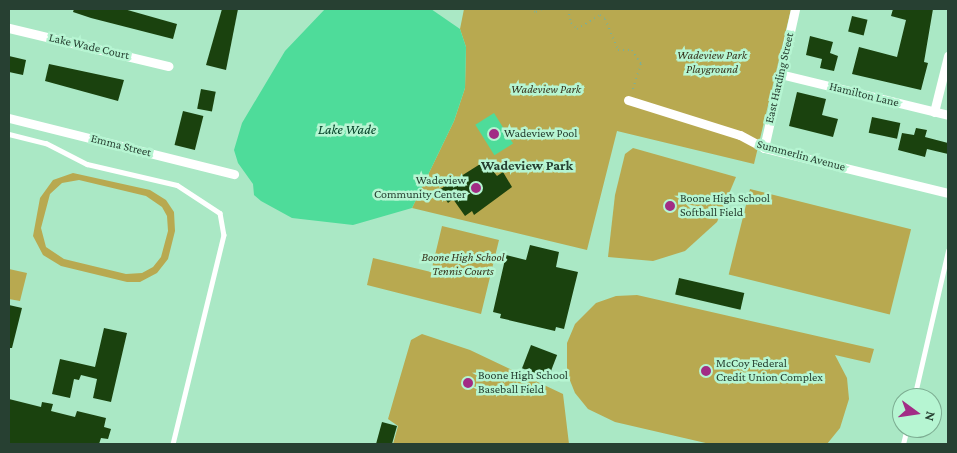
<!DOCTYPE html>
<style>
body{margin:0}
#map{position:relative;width:957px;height:453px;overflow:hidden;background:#aae8c5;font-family:"Crimson Pro",serif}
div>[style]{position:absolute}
.green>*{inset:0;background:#b8a950;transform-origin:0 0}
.water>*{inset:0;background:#4edc9a;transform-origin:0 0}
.building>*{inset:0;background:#1a420e;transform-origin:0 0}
.path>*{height:2px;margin-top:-1px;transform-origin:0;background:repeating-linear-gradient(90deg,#7eaf93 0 1px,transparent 0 5px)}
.service>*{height:4.5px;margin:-2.25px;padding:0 2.25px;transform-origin:2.25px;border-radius:2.25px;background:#fff}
.minor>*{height:9px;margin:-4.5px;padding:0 4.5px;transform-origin:4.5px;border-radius:4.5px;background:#fff}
.dots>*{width:14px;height:14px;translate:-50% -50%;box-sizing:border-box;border:2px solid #b6f5d2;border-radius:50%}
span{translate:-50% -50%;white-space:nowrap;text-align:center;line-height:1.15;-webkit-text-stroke:5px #b6f5d2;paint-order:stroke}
.street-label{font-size:12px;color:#274032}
.park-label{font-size:12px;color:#37331c;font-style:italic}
.poi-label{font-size:12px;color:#274032}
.left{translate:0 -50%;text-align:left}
.right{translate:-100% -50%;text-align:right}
.water-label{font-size:14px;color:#003e25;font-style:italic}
.neighbourhood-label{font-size:14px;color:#274032;font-weight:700}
.frame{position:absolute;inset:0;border:10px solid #274032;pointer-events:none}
.north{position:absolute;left:892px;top:388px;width:50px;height:50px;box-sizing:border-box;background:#b6f5d2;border:1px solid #7dad92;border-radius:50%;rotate:104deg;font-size:14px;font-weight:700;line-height:20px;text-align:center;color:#274032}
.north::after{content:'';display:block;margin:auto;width:18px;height:22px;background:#a22c85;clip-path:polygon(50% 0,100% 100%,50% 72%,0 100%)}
</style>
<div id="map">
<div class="green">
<div style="clip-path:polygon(464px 9px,791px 9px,754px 164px,617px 131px,587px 250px,412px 208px,454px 121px,465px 88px,466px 47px,460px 29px)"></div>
<div style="clip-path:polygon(633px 148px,736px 177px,717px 222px,685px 251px,653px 261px,608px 257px,615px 195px,625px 154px)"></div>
<div style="clip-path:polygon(evenodd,73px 173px,150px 190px,166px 200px,174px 212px,175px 231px,168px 259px,157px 273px,140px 282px,127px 282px,61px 266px,43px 255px,33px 236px,40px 198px,53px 180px,73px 173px,79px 180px,146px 196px,162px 207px,167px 216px,168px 231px,161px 257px,153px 267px,142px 273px,126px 274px,64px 259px,46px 247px,41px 228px,50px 194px,62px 183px,79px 180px)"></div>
<div style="left:750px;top:189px;width:166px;height:88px;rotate:14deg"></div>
<div style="clip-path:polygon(442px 226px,499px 240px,481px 314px,367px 285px,373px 258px,431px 272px)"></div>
<div style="clip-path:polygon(9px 269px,27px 273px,20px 301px,9px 299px)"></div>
<div style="clip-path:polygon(637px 295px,874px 349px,870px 363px,835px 355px,847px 378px,849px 399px,840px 428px,827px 444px,710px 444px,615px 422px,588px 409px,575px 393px,567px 373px,567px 343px,575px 324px,596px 303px,616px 296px)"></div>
<div style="clip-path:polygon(422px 334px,470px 350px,563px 394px,569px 444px,393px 444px,398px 426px,388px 419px,394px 398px,411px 340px)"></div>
</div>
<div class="water">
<div style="clip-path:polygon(325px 9px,431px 9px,460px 29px,466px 47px,465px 88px,454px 121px,412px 208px,353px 225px,292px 218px,261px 201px,254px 195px,253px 184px,238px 163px,234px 150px,242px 123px,285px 51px)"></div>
<div style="left:494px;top:113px;width:36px;height:22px;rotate:58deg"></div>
</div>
<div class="building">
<div style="clip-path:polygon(74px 9px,124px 9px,177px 24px,173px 39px,91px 18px,73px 12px)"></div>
<div style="clip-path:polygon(222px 9px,238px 9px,226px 70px,206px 65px)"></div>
<div style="clip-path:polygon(893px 9px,933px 9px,924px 62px,928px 63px,921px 90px,852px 74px,859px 47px,897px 57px,906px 20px,891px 16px)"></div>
<div style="left:852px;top:16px;width:16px;height:16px;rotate:14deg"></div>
<div style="clip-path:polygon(810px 36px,833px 42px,830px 53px,838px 56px,834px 71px,820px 68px,822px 59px,806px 55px)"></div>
<div style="clip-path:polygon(9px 56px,26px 60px,23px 75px,9px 72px)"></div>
<div style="clip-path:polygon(49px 64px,124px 80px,118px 101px,45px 81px)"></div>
<div style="left:201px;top:89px;width:15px;height:20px;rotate:11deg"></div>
<div style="clip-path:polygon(797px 92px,826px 99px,822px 115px,838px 119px,833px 137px,789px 126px)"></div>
<div style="left:183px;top:111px;width:21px;height:35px;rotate:14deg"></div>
<div style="left:872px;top:117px;width:29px;height:16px;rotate:12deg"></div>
<div style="clip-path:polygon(916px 128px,927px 130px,925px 137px,948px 143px,948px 154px,927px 149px,925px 157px,898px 150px,902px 133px,914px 135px)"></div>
<div style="clip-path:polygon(485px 161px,497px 176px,503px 172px,512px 187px,474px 215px,472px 211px,465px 216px,453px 199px,448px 203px,439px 190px)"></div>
<div style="clip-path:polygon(530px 245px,559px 252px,556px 267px,578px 272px,564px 329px,556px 327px,555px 331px,500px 318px,501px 314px,493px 312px,506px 255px,526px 260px)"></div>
<div style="left:679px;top:278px;width:67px;height:17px;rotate:13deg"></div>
<div style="clip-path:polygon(9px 305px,22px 308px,12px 348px,9px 348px)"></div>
<div style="clip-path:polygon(104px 328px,127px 333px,111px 402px,93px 398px,97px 379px,81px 375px,79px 380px,74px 379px,70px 398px,52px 394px,60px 359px,95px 367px)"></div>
<div style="left:531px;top:345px;width:28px;height:25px;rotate:21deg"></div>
<div style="clip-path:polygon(9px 399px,41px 407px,42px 402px,53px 404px,51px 411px,75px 417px,77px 411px,106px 418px,104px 427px,111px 429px,108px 439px,101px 438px,99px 444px,9px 444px)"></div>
<div style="clip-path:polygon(382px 422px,397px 426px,392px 444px,376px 444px)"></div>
</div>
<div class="path">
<div style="left:530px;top:9px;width:7px;rotate:27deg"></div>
<div style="left:536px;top:12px;width:7px;rotate:-27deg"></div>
<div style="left:568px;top:9px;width:14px;rotate:78deg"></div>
<div style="left:571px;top:23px;width:8px;rotate:45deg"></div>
<div style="left:577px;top:29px;width:27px;rotate:-31deg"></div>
<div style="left:600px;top:15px;width:6px;rotate:39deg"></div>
<div style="left:605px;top:19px;width:34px;rotate:67deg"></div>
<div style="left:618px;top:50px;width:14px"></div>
<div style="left:632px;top:50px;width:17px;rotate:57deg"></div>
<div style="left:641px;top:64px;width:28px;rotate:108deg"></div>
</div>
<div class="service">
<div style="left:9px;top:134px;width:38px;rotate:14deg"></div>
<div style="left:46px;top:143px;width:46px;rotate:27.1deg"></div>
<div style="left:87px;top:164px;width:92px;rotate:13.1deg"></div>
<div style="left:177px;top:185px;width:51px;rotate:33.1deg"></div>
<div style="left:220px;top:213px;width:22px;rotate:80deg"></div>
<div style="left:224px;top:235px;width:215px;rotate:103.7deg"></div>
<div style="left:914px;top:398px;width:151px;rotate:-77deg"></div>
<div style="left:903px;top:444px;width:16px;rotate:-76deg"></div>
</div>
<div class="minor">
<div style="left:9px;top:28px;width:164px;rotate:13.4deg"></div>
<div style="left:780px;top:74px;width:173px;rotate:13.7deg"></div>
<div style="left:628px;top:100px;width:117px;rotate:17.4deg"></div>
<div style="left:740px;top:135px;width:27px;rotate:28deg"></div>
<div style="left:764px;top:148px;width:189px;rotate:13.7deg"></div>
<div style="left:934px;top:112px;width:58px;rotate:-76deg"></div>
<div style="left:9px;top:118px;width:232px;rotate:14deg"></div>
<div style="left:764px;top:148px;width:142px;rotate:-77.4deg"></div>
</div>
<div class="dots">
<div style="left:494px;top:134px;background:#a22c85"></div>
<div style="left:476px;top:188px;background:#a22c85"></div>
<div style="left:670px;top:206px;background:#a22c85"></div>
<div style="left:706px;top:371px;background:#a22c85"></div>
<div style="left:468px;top:383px;background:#a22c85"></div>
</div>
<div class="street-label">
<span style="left:89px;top:47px;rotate:13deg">Lake Wade Court</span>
<span style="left:780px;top:78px;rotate:-77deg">East Harding Street</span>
<span style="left:864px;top:95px;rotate:14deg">Hamilton Lane</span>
<span style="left:121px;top:146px;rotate:14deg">Emma Street</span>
<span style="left:801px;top:156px;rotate:15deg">Summerlin Avenue</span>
</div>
<div class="park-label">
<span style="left:712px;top:63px">Wadeview Park<br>Playground</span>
<span style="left:546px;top:90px">Wadeview Park</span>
<span style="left:463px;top:265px">Boone High School<br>Tennis Courts</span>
</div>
<div class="poi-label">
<span class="left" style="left:504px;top:134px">Wadeview Pool</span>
<span class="right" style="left:466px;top:188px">Wadeview<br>Community Center</span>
<span class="left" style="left:680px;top:206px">Boone High School<br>Softball Field</span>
<span class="left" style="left:716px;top:371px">McCoy Federal<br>Credit Union Complex</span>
<span class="left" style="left:478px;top:383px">Boone High School<br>Baseball Field</span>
</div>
<div class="water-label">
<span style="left:347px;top:129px">Lake Wade</span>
</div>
<div class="neighbourhood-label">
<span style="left:527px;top:165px">Wadeview Park</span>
</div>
<div class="frame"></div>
<div class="north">N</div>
</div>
